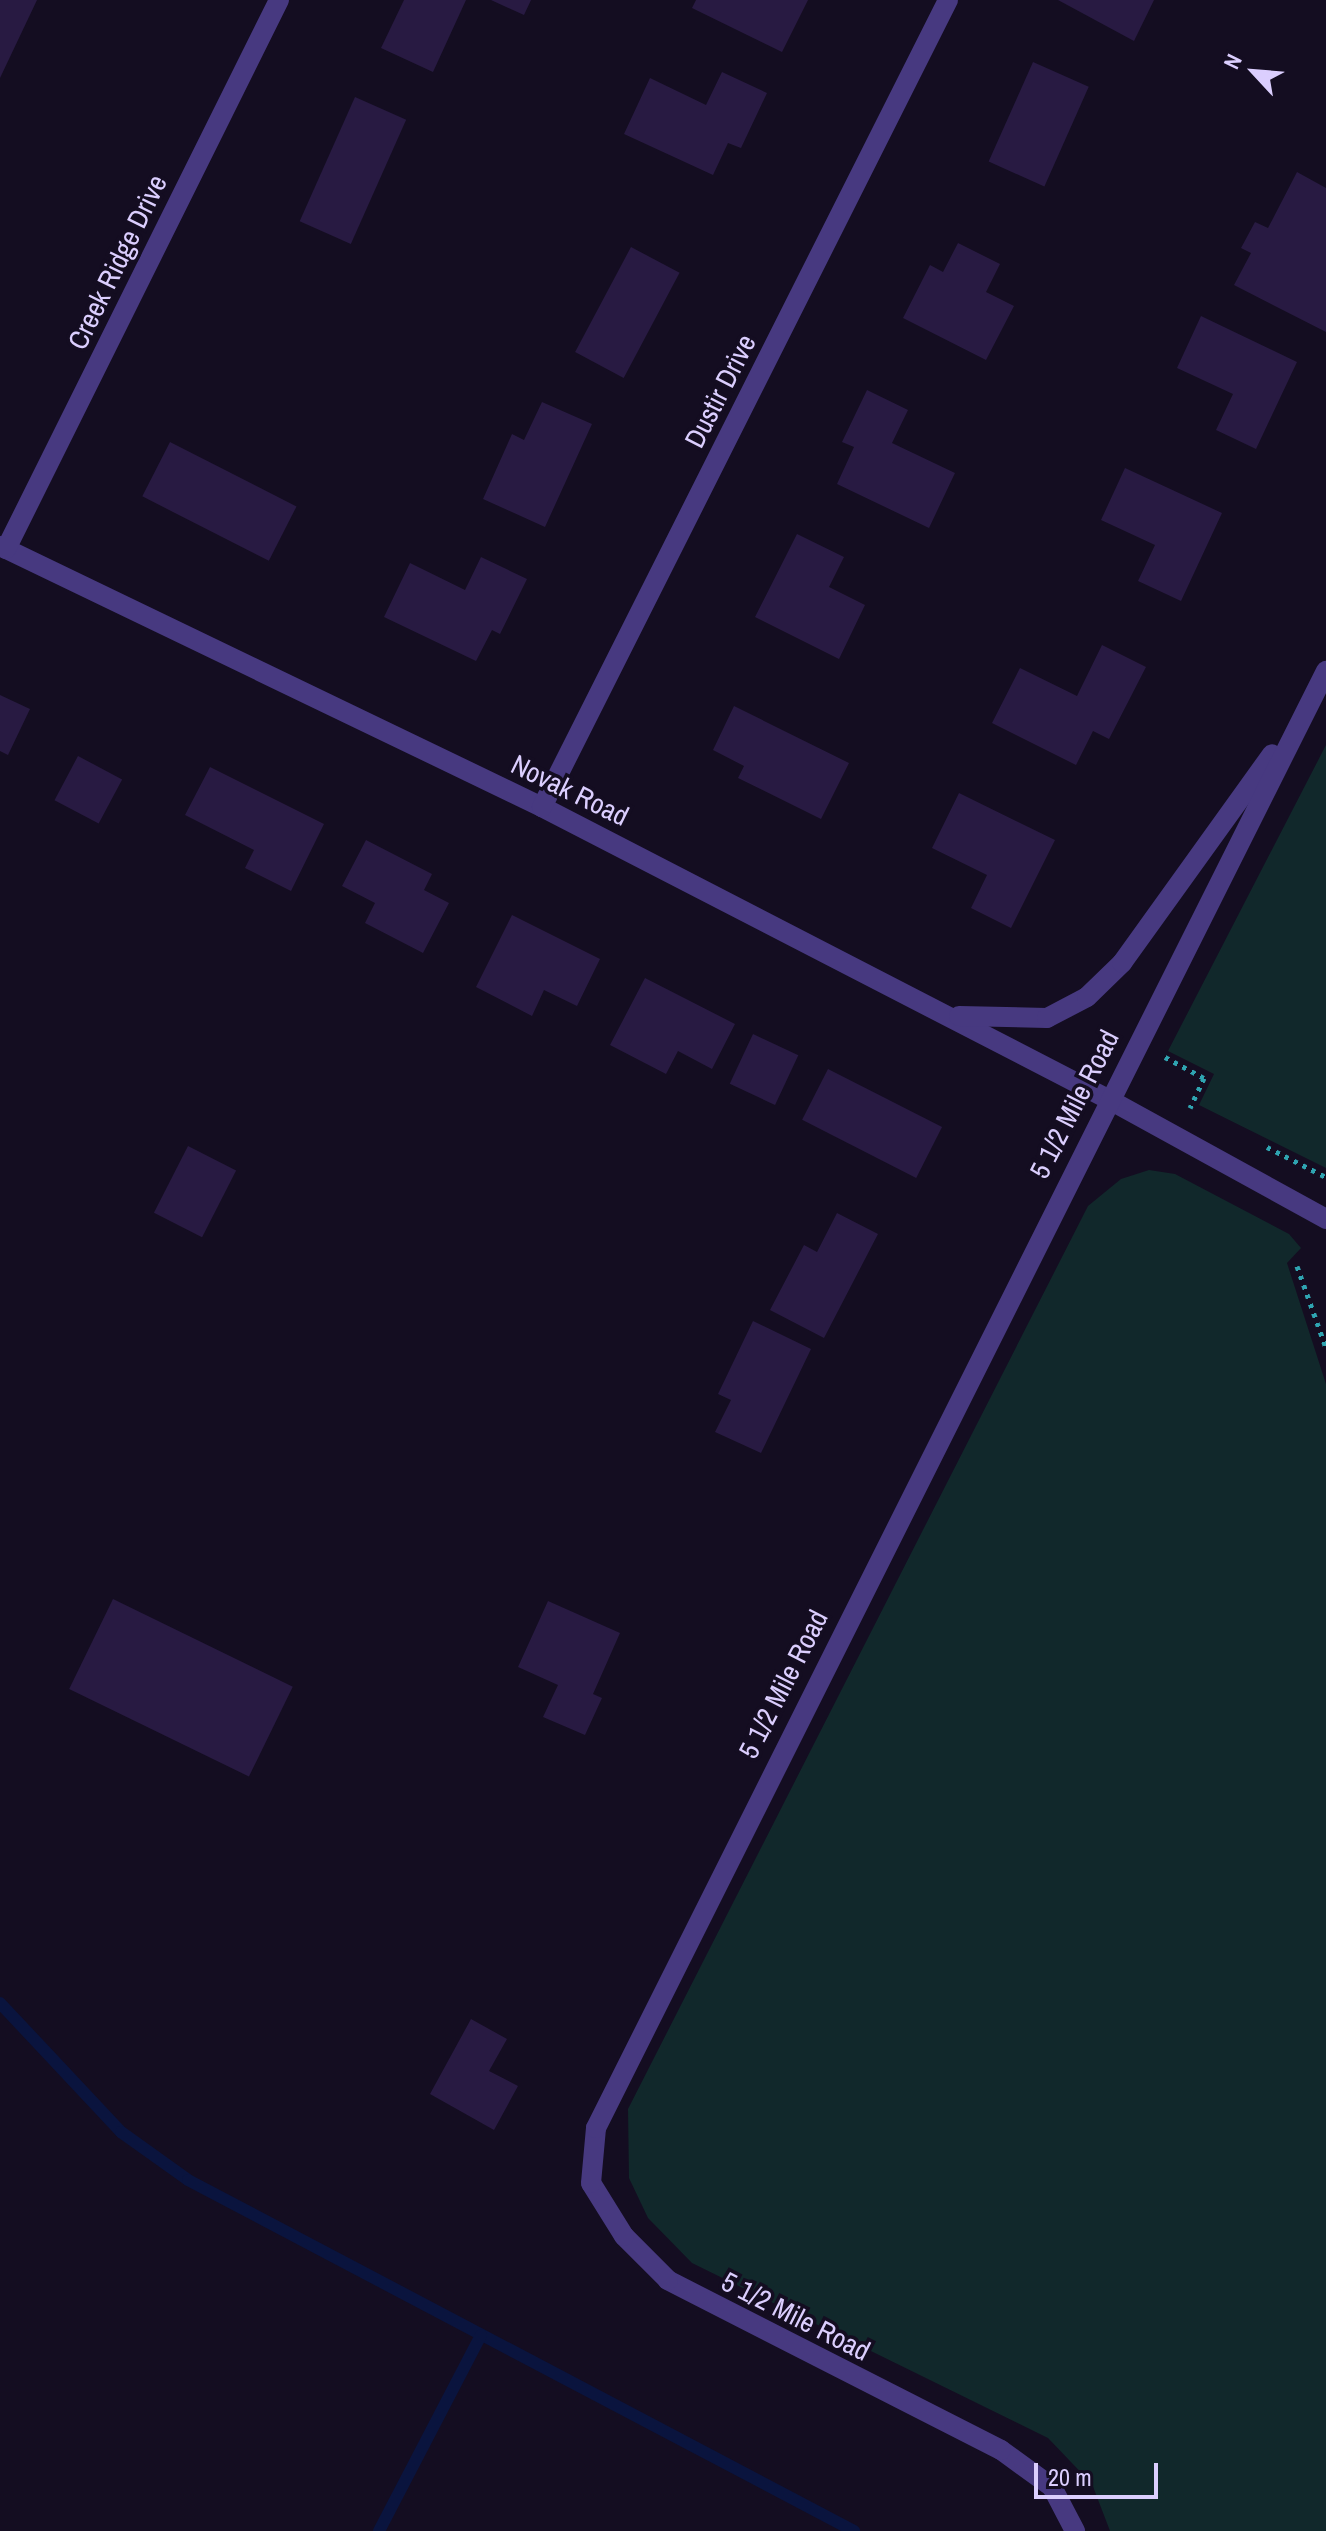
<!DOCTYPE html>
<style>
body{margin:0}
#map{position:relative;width:1326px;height:2531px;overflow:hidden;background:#140d21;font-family:"Archivo Narrow",sans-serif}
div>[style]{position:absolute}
.green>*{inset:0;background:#11282b}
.stream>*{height:12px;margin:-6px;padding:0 6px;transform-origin:6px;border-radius:6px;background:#0a143e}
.building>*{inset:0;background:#281a42;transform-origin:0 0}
.path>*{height:5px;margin-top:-2.5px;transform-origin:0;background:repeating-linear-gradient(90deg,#2fa4b1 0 4px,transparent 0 10px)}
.service>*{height:20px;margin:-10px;padding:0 10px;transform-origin:10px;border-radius:10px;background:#473980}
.minor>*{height:20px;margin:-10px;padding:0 10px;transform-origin:10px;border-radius:10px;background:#473980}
span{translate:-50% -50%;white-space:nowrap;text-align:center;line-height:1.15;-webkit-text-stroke:7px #140d21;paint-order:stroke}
.street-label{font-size:28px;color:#dbcefe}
.north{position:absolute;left:1214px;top:32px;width:80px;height:80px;-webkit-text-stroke:6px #140d21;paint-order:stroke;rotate:296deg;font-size:22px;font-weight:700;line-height:32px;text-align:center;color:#dbcefe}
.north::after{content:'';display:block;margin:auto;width:28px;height:36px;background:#dbcefe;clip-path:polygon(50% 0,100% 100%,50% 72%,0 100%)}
.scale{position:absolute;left:1034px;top:2463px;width:124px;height:36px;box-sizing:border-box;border:4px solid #dbcefe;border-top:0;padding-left:10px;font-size:24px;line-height:28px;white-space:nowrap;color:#dbcefe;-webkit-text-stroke:6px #140d21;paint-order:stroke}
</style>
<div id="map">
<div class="green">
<div style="clip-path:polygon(1326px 745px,1326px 1168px,1199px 1105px,1214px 1074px,1168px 1051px)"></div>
<div style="clip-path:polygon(1149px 1170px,1175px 1174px,1289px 1234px,1301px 1248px,1287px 1263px,1326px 1384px,1326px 2531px,1110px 2531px,1092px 2484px,1048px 2438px,692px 2263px,648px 2218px,629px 2178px,628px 2109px,1088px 1206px,1121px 1179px)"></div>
</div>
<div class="stream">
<div style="left:0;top:2003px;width:177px;rotate:46.8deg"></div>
<div style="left:121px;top:2132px;width:82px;rotate:35.6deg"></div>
<div style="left:188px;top:2180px;width:753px;rotate:27.79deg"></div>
<div style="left:379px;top:2531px;width:221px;rotate:-62.5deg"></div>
</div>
<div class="building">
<div style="clip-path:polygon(0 0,37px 0,0 78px)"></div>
<div style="clip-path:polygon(404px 0,466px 0,433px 72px,381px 48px)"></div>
<div style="clip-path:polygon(491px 0,531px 0,524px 15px)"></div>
<div style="clip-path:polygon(696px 0,808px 0,782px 52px,692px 8px)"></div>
<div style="clip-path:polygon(1058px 0,1154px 0,1134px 41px)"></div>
<div style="left:1033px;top:62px;width:61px;height:109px;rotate:24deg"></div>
<div style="clip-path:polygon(722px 72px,767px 93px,741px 148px,728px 143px,713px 175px,624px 134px,650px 78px,706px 105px)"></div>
<div style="left:355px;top:97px;width:56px;height:136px;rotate:24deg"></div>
<div style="clip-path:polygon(1297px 172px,1326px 188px,1326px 332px,1234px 285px,1251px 253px,1241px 248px,1255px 222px,1268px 228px)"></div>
<div style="clip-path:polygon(958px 243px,1000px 264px,986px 292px,1014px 306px,986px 360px,903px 318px,930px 265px,943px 272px)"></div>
<div style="left:631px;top:247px;width:55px;height:119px;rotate:28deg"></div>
<div style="clip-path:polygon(1201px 316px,1297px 362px,1256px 449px,1216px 430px,1233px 394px,1177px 368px)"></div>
<div style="clip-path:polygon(867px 390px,908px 410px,892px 443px,955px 473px,929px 528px,837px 484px,854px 447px,842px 442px)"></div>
<div style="clip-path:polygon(542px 402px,592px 424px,545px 527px,483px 499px,512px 434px,524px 440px)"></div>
<div style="left:170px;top:442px;width:142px;height:61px;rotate:27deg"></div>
<div style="clip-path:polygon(1125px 468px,1222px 513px,1181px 601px,1138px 581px,1155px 545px,1101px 520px)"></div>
<div style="clip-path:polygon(797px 534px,844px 557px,829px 587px,865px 605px,839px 659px,755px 617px)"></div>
<div style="clip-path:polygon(481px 557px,527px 579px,500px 634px,492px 630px,476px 661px,384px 617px,410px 563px,465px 590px)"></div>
<div style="clip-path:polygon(1102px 645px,1146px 667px,1109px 739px,1093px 731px,1076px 765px,992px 723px,1020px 668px,1077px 696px)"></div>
<div style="clip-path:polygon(0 695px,30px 709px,8px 755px,0 751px)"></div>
<div style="clip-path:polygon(734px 706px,849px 763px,821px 819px,738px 778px,744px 766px,713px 750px)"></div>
<div style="left:78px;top:756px;width:50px;height:50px;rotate:28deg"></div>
<div style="clip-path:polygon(210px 767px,324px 824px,291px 891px,245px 868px,254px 850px,185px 815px)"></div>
<div style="clip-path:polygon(959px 793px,1055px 840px,1011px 928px,971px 908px,987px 875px,932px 848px)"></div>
<div style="clip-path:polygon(366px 840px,432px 874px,424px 890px,449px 903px,423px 953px,365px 923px,375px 903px,342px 886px)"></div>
<div style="clip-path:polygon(512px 915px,600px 959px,577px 1006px,544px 990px,532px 1016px,476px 987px)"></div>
<div style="clip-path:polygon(645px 978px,735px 1024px,712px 1069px,678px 1051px,666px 1074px,610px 1045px)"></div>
<div style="left:753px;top:1034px;width:50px;height:55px;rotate:25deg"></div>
<div style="left:828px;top:1069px;width:128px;height:57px;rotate:27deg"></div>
<div style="left:188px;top:1146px;width:54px;height:75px;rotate:27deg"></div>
<div style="clip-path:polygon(837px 1213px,878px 1234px,824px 1338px,770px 1310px,804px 1245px,817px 1252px)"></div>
<div style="clip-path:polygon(753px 1321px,811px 1349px,761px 1453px,715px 1432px,731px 1400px,718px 1394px)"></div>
<div style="left:113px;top:1599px;width:200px;height:100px;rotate:26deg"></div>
<div style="clip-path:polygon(548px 1601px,620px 1633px,593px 1694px,602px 1698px,585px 1735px,543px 1717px,558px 1685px,518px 1667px)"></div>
<div style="clip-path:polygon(471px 2019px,507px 2039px,489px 2071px,518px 2086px,494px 2130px,430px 2094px)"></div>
</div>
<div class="path">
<div style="left:1165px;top:1057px;width:44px;rotate:28.3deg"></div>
<div style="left:1204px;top:1078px;width:33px;rotate:115deg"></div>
<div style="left:1267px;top:1147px;width:66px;rotate:27deg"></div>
<div style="left:1297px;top:1266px;width:87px;rotate:70.5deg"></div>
</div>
<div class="service">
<div style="left:1108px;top:1099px;width:249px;rotate:28.8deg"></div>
</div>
<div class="minor">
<div style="left:0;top:546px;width:602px;rotate:25.71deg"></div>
<div style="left:542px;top:807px;width:637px;rotate:27.29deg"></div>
<div style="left:6px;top:549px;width:613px;rotate:-63.56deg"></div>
<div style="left:542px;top:807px;width:903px;rotate:-63.29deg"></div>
<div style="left:959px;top:1016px;width:88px;rotate:1.3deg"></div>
<div style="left:1047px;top:1018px;width:45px;rotate:-27.7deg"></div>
<div style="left:1087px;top:997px;width:49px;rotate:-44.2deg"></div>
<div style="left:1122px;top:963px;width:257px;rotate:-54.3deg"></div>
<div style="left:1075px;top:2531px;width:50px;rotate:-117.6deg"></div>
<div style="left:1052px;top:2487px;width:63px;rotate:-144deg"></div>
<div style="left:1001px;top:2450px;width:374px;rotate:-153deg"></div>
<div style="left:668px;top:2280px;width:62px;rotate:-135deg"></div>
<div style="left:624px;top:2236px;width:62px;rotate:-121.9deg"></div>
<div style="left:591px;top:2183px;width:55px;rotate:-84.8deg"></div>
<div style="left:596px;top:2128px;width:1630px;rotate:-63.39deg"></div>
</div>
<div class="street-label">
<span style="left:117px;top:262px;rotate:-64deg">Creek Ridge Drive</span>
<span style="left:720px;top:391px;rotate:-63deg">Dustir Drive</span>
<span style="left:570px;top:790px;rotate:26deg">Novak Road</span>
<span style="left:1074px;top:1104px;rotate:-63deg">5 1/2 Mile Road</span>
<span style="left:783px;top:1684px;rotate:-63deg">5 1/2 Mile Road</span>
<span style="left:796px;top:2316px;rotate:27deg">5 1/2 Mile Road</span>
</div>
<div class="north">N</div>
<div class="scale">20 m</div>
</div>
